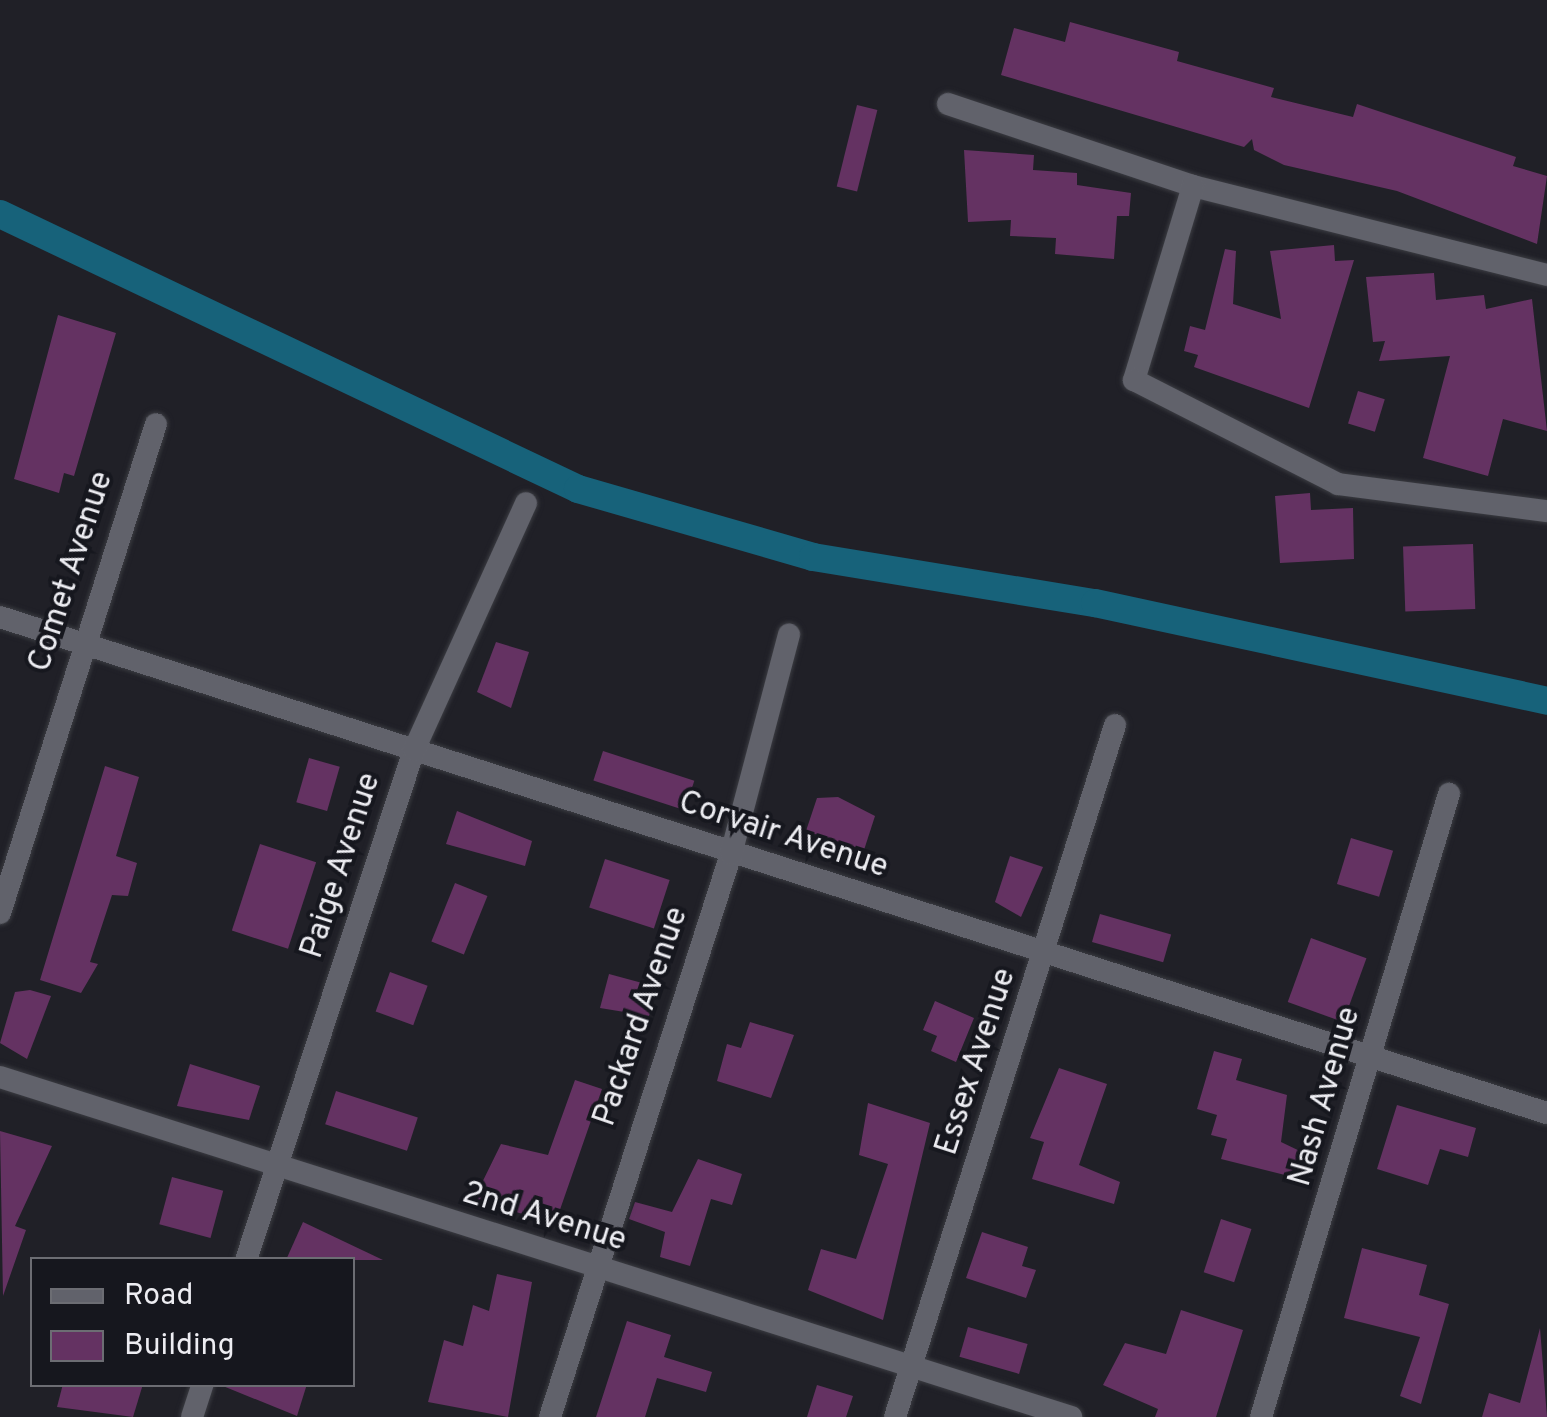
<!DOCTYPE html>
<style>
body{margin:0}
#map{position:relative;width:1547px;height:1417px;overflow:hidden;background:#202027;font-family:Overpass,sans-serif}
div>[style]{position:absolute}
.canal>*{height:28px;margin:-14px;padding:0 14px;transform-origin:14px;border-radius:14px;background:#17627a}
.building>*{inset:0;background:#643262;transform-origin:0 0}
.roads{filter:drop-shadow(0 0 2px #3b3c42) drop-shadow(0 0 2px #3b3c42)}
.street>*{height:22px;margin:-11px;padding:0 11px;transform-origin:11px;border-radius:11px;background:#61626b}
span{translate:-50% -50%;white-space:nowrap;text-align:center;line-height:1.15;-webkit-text-stroke:8px #16171e;paint-order:stroke}
.street-label{font-size:32px;color:#ededf2}
.legend{position:absolute;left:30px;top:1257px;width:325px;height:130px;box-sizing:border-box;background:#16171e;border:2px solid #6c6d73;margin:0;padding:12px 18px;list-style:none;font-size:30px;color:#ededf2}
.legend li{display:flex;align-items:center;gap:20px;height:50px}
.legend b{width:50px;border:2px solid #6c6d73}
</style>
<div id="map">
<div class="canal">
<div style="left:0;top:214px;width:640px;rotate:25.44deg"></div>
<div style="left:578px;top:489px;width:245px;rotate:16.1deg"></div>
<div style="left:813px;top:557px;width:286px;rotate:9.3deg"></div>
<div style="left:1095px;top:603px;width:463px;rotate:12.2deg"></div>
</div>
<div class="building">
<div style="clip-path:polygon(1070px 22px,1179px 52px,1177px 61px,1274px 88px,1271px 97px,1353px 117px,1357px 104px,1516px 157px,1513px 166px,1547px 176px,1537px 244px,1397px 191px,1284px 165px,1254px 150px,1252px 139px,1244px 147px,1001px 75px,1014px 28px,1065px 42px)"></div>
<div style="left:857px;top:105px;width:21px;height:84px;rotate:14deg"></div>
<div style="clip-path:polygon(964px 150px,1034px 155px,1033px 170px,1077px 173px,1077px 185px,1131px 193px,1129px 216px,1117px 216px,1114px 259px,1055px 254px,1056px 238px,1010px 236px,1011px 220px,968px 222px)"></div>
<div style="clip-path:polygon(1334px 245px,1335px 261px,1354px 260px,1309px 408px,1194px 367px,1198px 355px,1184px 351px,1190px 326px,1205px 330px,1225px 249px,1236px 251px,1233px 304px,1281px 319px,1270px 251px)"></div>
<div style="clip-path:polygon(1434px 273px,1436px 300px,1484px 295px,1486px 309px,1532px 299px,1547px 431px,1503px 419px,1488px 476px,1423px 458px,1450px 356px,1379px 361px,1385px 341px,1373px 342px,1366px 277px)"></div>
<div style="clip-path:polygon(58px 315px,116px 333px,74px 476px,64px 473px,59px 493px,14px 479px)"></div>
<div style="left:1358px;top:391px;width:28px;height:34px;rotate:17deg"></div>
<div style="clip-path:polygon(1310px 493px,1311px 510px,1353px 508px,1354px 559px,1280px 563px,1275px 496px)"></div>
<div style="left:1473px;top:544px;width:65px;height:70px;rotate:88deg"></div>
<div style="clip-path:polygon(496px 642px,529px 652px,511px 708px,477px 692px)"></div>
<div style="left:603px;top:751px;width:96px;height:31px;rotate:18deg"></div>
<div style="left:309px;top:758px;width:32px;height:46px;rotate:16deg"></div>
<div style="clip-path:polygon(105px 766px,139px 777px,116px 856px,137px 863px,128px 896px,112px 895px,90px 962px,98px 964px,81px 993px,40px 980px)"></div>
<div style="clip-path:polygon(838px 797px,875px 816px,864px 850px,806px 831px,817px 798px)"></div>
<div style="clip-path:polygon(457px 811px,532px 841px,525px 866px,446px 844px)"></div>
<div style="left:1351px;top:838px;width:44px;height:48px;rotate:17deg"></div>
<div style="left:260px;top:844px;width:59px;height:91px;rotate:18deg"></div>
<div style="clip-path:polygon(1010px 856px,1043px 867px,1021px 917px,995px 902px)"></div>
<div style="left:605px;top:859px;width:68px;height:51px;rotate:18deg"></div>
<div style="left:455px;top:883px;width:35px;height:63px;rotate:22deg"></div>
<div style="left:1100px;top:914px;width:74px;height:29px;rotate:16deg"></div>
<div style="left:1311px;top:938px;width:59px;height:68px;rotate:20deg"></div>
<div style="left:390px;top:972px;width:40px;height:42px;rotate:20deg"></div>
<div style="clip-path:polygon(609px 974px,657px 987px,649px 1016px,600px 1008px)"></div>
<div style="clip-path:polygon(30px 990px,51px 996px,27px 1059px,0 1043px,15px 992px)"></div>
<div style="clip-path:polygon(935px 1001px,974px 1018px,956px 1062px,931px 1051px,937px 1036px,923px 1030px)"></div>
<div style="clip-path:polygon(750px 1022px,794px 1035px,771px 1098px,717px 1081px,727px 1044px,741px 1048px)"></div>
<div style="clip-path:polygon(1214px 1051px,1242px 1059px,1236px 1080px,1287px 1095px,1281px 1142px,1304px 1153px,1297px 1178px,1221px 1159px,1227px 1139px,1211px 1135px,1217px 1115px,1197px 1109px)"></div>
<div style="clip-path:polygon(190px 1064px,260px 1086px,249px 1120px,177px 1106px)"></div>
<div style="clip-path:polygon(1059px 1068px,1107px 1084px,1079px 1165px,1120px 1182px,1114px 1204px,1032px 1179px,1044px 1142px,1030px 1138px)"></div>
<div style="clip-path:polygon(575px 1080px,602px 1089px,555px 1224px,474px 1199px,501px 1144px,548px 1155px)"></div>
<div style="left:336px;top:1091px;width:86px;height:35px;rotate:18deg"></div>
<div style="clip-path:polygon(868px 1103px,930px 1123px,883px 1320px,808px 1290px,821px 1249px,856px 1259px,888px 1164px,859px 1155px)"></div>
<div style="clip-path:polygon(1397px 1105px,1476px 1128px,1468px 1157px,1440px 1149px,1428px 1185px,1377px 1169px)"></div>
<div style="clip-path:polygon(0 1131px,52px 1146px,15px 1226px,26px 1230px,3px 1296px)"></div>
<div style="clip-path:polygon(698px 1159px,742px 1174px,732px 1205px,711px 1199px,690px 1266px,660px 1257px,665px 1232px,629px 1219px,635px 1202px,672px 1212px)"></div>
<div style="left:172px;top:1177px;width:53px;height:49px;rotate:15deg"></div>
<div style="left:1221px;top:1219px;width:32px;height:56px;rotate:18deg"></div>
<div style="clip-path:polygon(303px 1222px,383px 1260px,286px 1260px)"></div>
<div style="clip-path:polygon(982px 1232px,1028px 1247px,1022px 1266px,1036px 1270px,1026px 1298px,966px 1278px)"></div>
<div style="clip-path:polygon(1362px 1248px,1427px 1265px,1419px 1295px,1449px 1304px,1421px 1404px,1400px 1396px,1420px 1337px,1344px 1318px)"></div>
<div style="clip-path:polygon(497px 1274px,532px 1282px,508px 1417px,428px 1402px,444px 1340px,463px 1346px,473px 1305px,489px 1311px)"></div>
<div style="clip-path:polygon(1181px 1310px,1243px 1330px,1216px 1417px,1155px 1417px,1158px 1409px,1103px 1385px,1125px 1343px,1166px 1354px)"></div>
<div style="clip-path:polygon(627px 1321px,671px 1335px,664px 1357px,712px 1372px,706px 1392px,657px 1378px,645px 1417px,596px 1417px)"></div>
<div style="left:968px;top:1327px;width:62px;height:31px;rotate:16deg"></div>
<div style="clip-path:polygon(1540px 1328px,1547px 1417px,1482px 1417px,1489px 1393px,1520px 1403px)"></div>
<div style="clip-path:polygon(63px 1384px,143px 1384px,133px 1417px,57px 1407px)"></div>
<div style="clip-path:polygon(218px 1384px,307px 1384px,297px 1416px)"></div>
<div style="clip-path:polygon(817px 1385px,853px 1396px,846px 1417px,807px 1417px)"></div>
</div>
<div class="roads">
<div class="street">
<div style="left:948px;top:104px;width:258px;rotate:18.5deg"></div>
<div style="left:1193px;top:186px;width:365px;rotate:14.1deg"></div>
<div style="left:1193px;top:186px;width:203px;rotate:106.9deg"></div>
<div style="left:1134px;top:380px;width:229px;rotate:27deg"></div>
<div style="left:1338px;top:484px;width:211px;rotate:7.4deg"></div>
<div style="left:0;top:617px;width:1625px;rotate:17.78deg"></div>
<div style="left:0;top:913px;width:513px;rotate:-72.31deg"></div>
<div style="left:0;top:1077px;width:1124px;rotate:17.61deg"></div>
<div style="left:246px;top:1260px;width:537px;rotate:-71.77deg"></div>
<div style="left:414px;top:750px;width:271px;rotate:-65.6deg"></div>
<div style="left:192px;top:1417px;width:35px;rotate:-72deg"></div>
<div style="left:550px;top:1417px;width:591px;rotate:-72.18deg"></div>
<div style="left:731px;top:854px;width:227px;rotate:-75.2deg"></div>
<div style="left:895px;top:1417px;width:726px;rotate:-72.36deg"></div>
<div style="left:1261px;top:1417px;width:651px;rotate:-73.21deg"></div>
</div>
</div>
<div class="street-label">
<span style="left:72px;top:572px;rotate:-72deg">Comet Avenue</span>
<span style="left:783px;top:836px;rotate:18deg">Corvair Avenue</span>
<span style="left:342px;top:866px;rotate:-72deg">Paige Avenue</span>
<span style="left:642px;top:1017px;rotate:-71deg">Packard Avenue</span>
<span style="left:977px;top:1062px;rotate:-72deg">Essex Avenue</span>
<span style="left:1326px;top:1097px;rotate:-74deg">Nash Avenue</span>
<span style="left:544px;top:1218px;rotate:17deg">2nd Avenue</span>
</div>
<ul class="legend">
<li><b style="height:12px;background:#61626b"></b>Road</li>
<li><b style="height:28px;background:#643262"></b>Building</li>
</ul>
</div>
